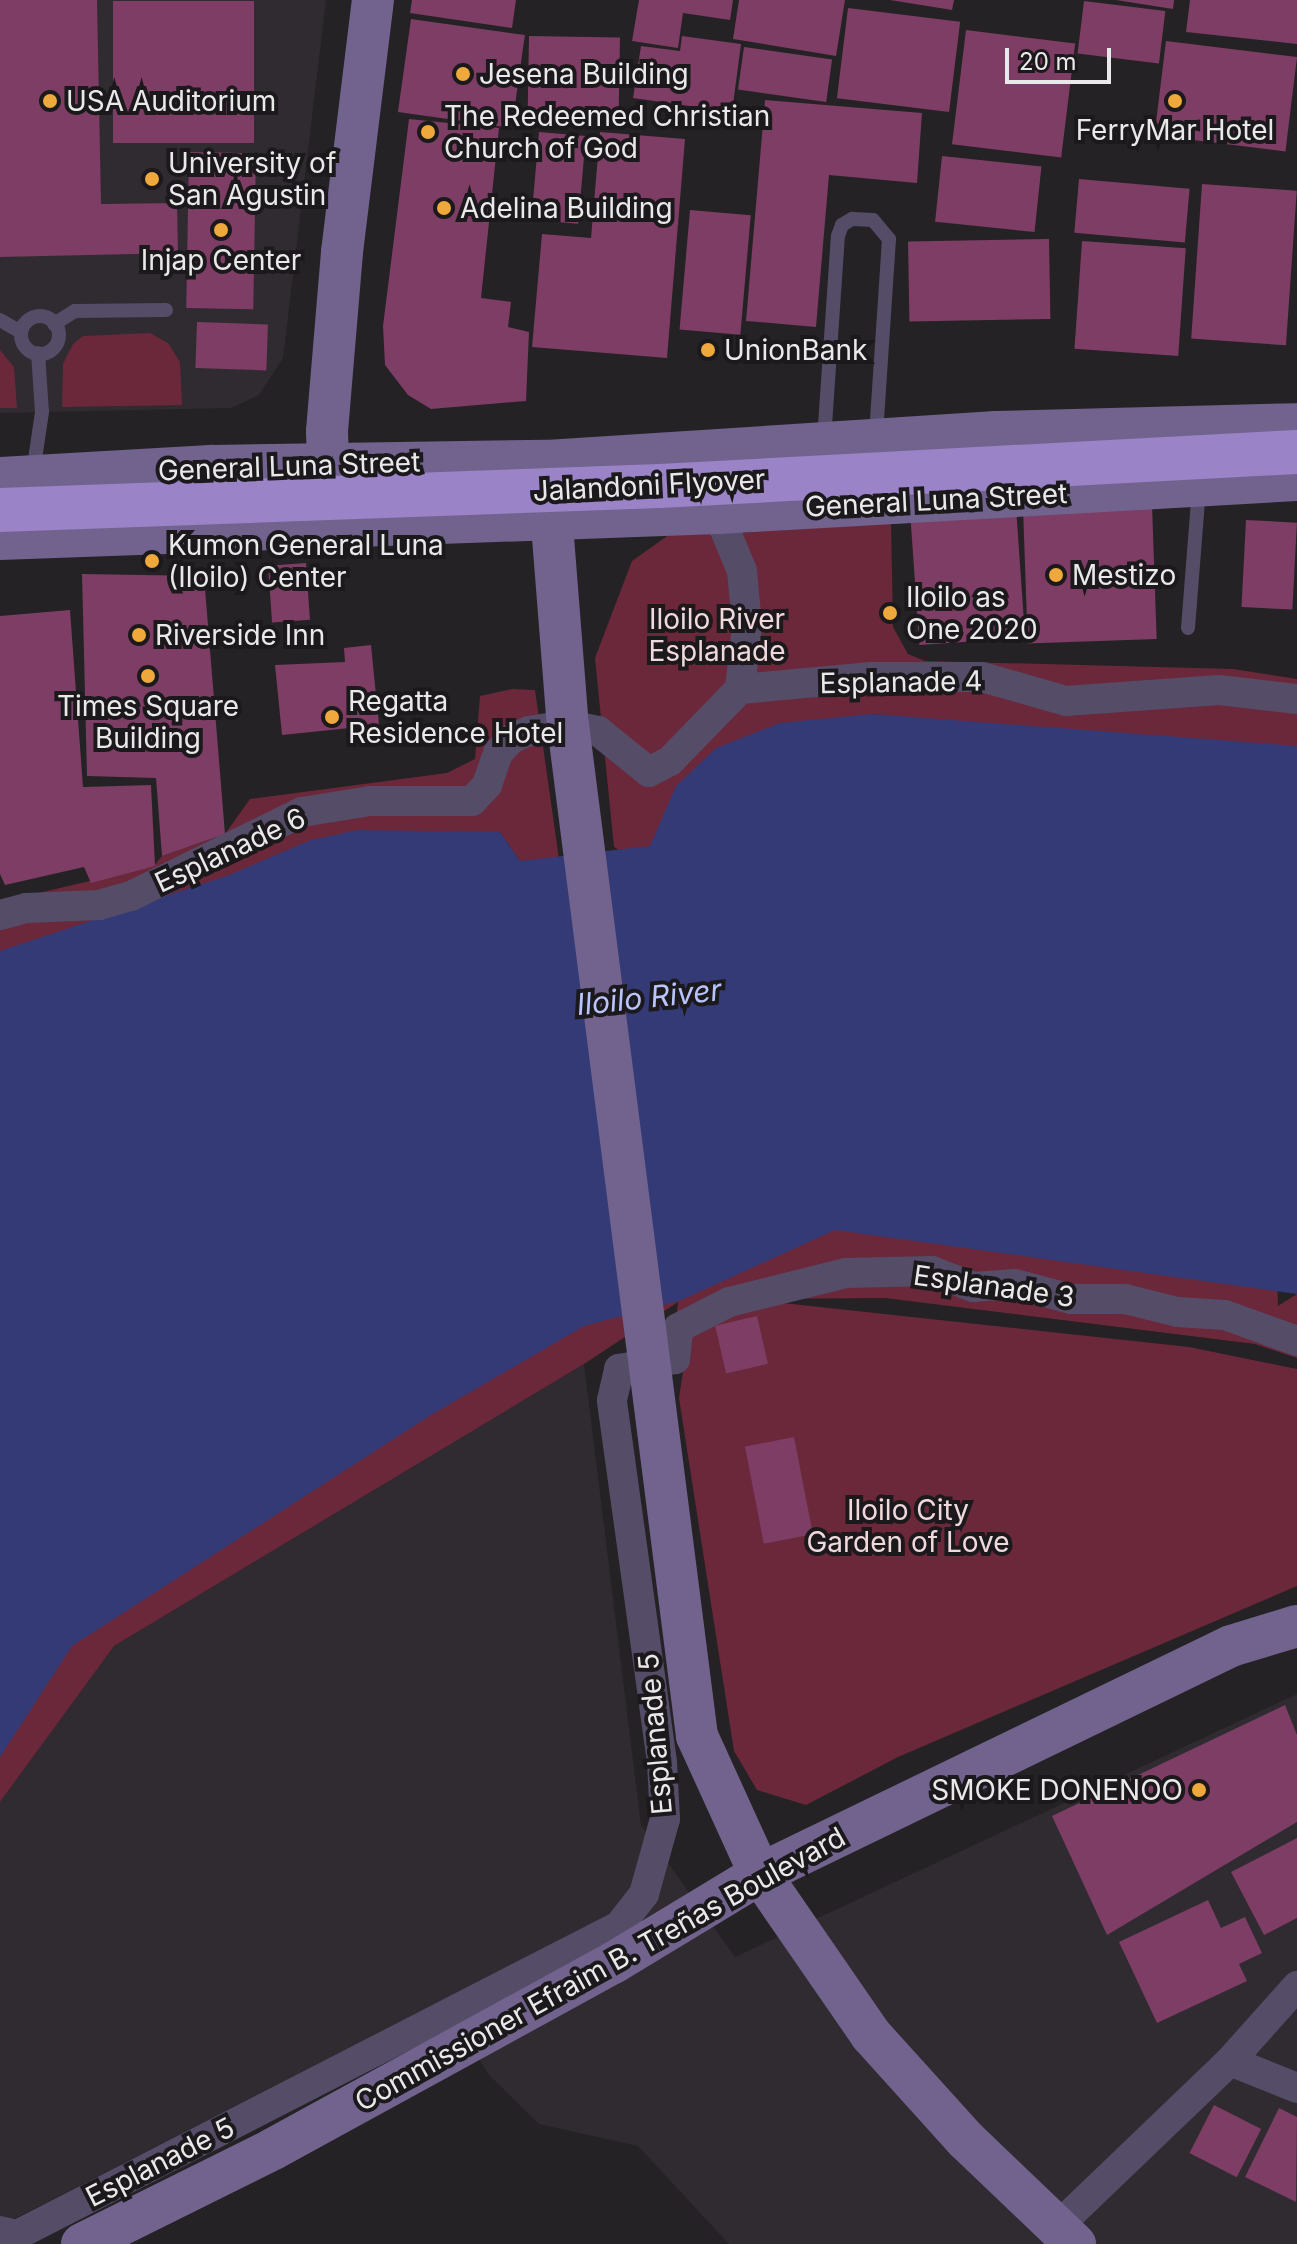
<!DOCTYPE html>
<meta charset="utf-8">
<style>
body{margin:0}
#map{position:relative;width:1297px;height:2244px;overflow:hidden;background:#242224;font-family:Inter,sans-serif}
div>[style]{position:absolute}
.built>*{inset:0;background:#302a31}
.green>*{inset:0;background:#6b283a}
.water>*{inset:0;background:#343a76}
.building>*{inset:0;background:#7d3d64;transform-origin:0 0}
.lane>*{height:14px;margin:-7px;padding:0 7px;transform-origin:7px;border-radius:7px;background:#554c68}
.lane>.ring{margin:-7px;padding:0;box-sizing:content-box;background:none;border:14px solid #554c68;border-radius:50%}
.street>*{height:30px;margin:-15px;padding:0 15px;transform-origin:15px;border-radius:15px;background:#554c68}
.secondary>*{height:42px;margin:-21px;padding:0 21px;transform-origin:21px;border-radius:21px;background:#71638e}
.highway>*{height:44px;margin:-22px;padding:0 22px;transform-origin:22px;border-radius:22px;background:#9a83c7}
.dots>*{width:22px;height:22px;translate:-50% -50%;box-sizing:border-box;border:4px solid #1b191b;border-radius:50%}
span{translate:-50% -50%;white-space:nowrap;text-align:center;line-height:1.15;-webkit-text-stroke:8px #1b191b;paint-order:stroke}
.poi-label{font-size:28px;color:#eae9ea}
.left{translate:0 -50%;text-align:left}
.right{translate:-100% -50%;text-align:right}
.street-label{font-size:28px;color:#eae9ea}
.park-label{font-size:28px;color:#f0d9dd}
.water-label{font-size:30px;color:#bac4fc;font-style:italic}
.scale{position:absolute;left:1005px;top:48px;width:106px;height:36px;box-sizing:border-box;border:4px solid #eae9ea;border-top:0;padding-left:10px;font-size:24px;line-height:28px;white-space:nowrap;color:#eae9ea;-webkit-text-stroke:6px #1b191b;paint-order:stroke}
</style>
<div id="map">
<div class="built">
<div style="clip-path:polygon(0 0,326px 0,283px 358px,259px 395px,231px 408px,0 413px)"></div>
<div style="clip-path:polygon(584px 1364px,641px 1825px,735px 1957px,1297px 1694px,1297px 2244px,729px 2244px,638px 2146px,539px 2124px,489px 2075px,442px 2000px,14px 2219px,0 2216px,0 1802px,114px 1646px)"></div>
</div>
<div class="green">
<div style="clip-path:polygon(150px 333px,168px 343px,180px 362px,182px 405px,62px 407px,63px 364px,73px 344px,83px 336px)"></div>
<div style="clip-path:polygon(0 350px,14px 367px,17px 408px,0 408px)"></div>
<div style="clip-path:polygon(891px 520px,893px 627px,908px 654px,925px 661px,1233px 669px,1297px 679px,1297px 754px,872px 714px,651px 846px,622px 852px,614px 847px,595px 658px,632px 561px,677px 529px,743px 533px)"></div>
<div style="clip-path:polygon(512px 689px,535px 690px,559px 859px,520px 861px,500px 832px,0 967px,0 902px,154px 866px,162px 856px,225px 834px,250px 799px,447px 773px,475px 759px,480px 696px)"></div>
<div style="clip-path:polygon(703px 1208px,1277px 1277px,1278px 1306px,1297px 1294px,1297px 1358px,1255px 1344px,885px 1298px,746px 1299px,1189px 1347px,1297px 1369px,1297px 1586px,898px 1757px,806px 1805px,757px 1790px,734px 1751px,679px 1398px,687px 1345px,674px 1337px,678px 1302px,584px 1364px,114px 1646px,0 1802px,0 1586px)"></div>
</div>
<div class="water">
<div style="clip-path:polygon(872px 714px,1297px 746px,1297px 1294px,835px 1230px,679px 1301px,584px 1326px,431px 1415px,72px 1646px,0 1757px,0 951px,229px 875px,311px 840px,358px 830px,500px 832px,520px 861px,650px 846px,676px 786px,716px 748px,780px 723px)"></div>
</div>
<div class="building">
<div style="clip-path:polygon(0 0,97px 0,101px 204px,177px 203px,178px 253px,0 257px)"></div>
<div style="clip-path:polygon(412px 0,516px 0,512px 28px,410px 13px)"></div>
<div style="clip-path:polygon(639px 0,733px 0,730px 20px,683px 13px,678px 48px,632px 41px)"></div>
<div style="clip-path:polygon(739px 0,845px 0,836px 56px,733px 39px)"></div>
<div style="clip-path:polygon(890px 0,954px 0,952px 10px)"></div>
<div style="clip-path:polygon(1116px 0,1174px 0,1173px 9px)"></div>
<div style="clip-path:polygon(1190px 0,1297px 0,1297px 44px,1186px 32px)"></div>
<div style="left:113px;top:1px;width:141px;height:142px"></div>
<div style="left:1084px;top:1px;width:82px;height:53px;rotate:7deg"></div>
<div style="left:848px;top:8px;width:113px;height:91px;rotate:7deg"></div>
<div style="left:411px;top:19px;width:115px;height:94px;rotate:8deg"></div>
<div style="left:966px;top:30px;width:110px;height:115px;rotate:7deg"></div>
<div style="left:529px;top:36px;width:91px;height:89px;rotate:1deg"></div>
<div style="clip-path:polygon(682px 36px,741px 44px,732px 112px,633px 98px,641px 46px,680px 51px)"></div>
<div style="left:1166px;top:41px;width:132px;height:95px;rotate:7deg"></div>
<div style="left:744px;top:47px;width:89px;height:43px;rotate:8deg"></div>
<div style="clip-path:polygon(765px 100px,922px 113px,917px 183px,829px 175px,816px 327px,746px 321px)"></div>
<div style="clip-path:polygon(409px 119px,499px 128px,481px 298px,511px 302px,508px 327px,529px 332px,526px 401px,431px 409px,408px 395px,385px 365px,383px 326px)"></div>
<div style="left:539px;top:132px;width:47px;height:88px;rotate:5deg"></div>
<div style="clip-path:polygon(600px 132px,685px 139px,667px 358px,532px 347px,542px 234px,591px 238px)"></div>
<div style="left:189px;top:152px;width:67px;height:156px;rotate:1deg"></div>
<div style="left:942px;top:156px;width:100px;height:66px;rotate:6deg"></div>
<div style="left:1079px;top:179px;width:111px;height:54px;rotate:5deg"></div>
<div style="left:1202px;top:184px;width:95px;height:155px;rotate:4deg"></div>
<div style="left:690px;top:210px;width:61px;height:120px;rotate:5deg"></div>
<div style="left:1049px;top:239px;width:80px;height:141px;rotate:89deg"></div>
<div style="left:1082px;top:241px;width:104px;height:108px;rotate:4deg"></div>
<div style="left:197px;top:322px;width:71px;height:46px;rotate:2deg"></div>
<div style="left:1152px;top:505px;width:134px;height:129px;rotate:88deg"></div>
<div style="left:1016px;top:507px;width:131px;height:106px;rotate:86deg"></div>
<div style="left:1246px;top:520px;width:51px;height:87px;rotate:3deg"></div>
<div style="left:306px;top:563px;width:57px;height:38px;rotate:86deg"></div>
<div style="clip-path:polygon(82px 574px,204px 576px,225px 834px,162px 856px,156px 778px,87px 776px)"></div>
<div style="clip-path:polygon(70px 610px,83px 787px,151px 785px,155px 866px,91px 883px,84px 867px,5px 885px,0 874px,0 616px)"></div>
<div style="clip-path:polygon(371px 645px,379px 725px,282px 735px,275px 665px,345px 662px,344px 648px)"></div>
<div style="left:757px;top:1316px;width:49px;height:43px;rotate:77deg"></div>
<div style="left:794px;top:1437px;width:99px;height:50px;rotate:79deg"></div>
<div style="clip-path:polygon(1285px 1705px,1297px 1735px,1297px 1822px,1107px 1935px,1052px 1816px)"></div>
<div style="clip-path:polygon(1297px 1838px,1297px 1918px,1264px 1935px,1231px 1872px)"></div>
<div style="clip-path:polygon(1208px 1900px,1221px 1928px,1245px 1917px,1262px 1953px,1239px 1964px,1247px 1981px,1157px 2023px,1119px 1942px)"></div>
<div style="left:1214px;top:2105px;width:53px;height:54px;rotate:27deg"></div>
<div style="clip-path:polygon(1279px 2108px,1297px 2117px,1296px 2202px,1245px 2177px)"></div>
</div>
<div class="lane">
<div class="ring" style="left:21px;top:316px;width:24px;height:24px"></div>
<div style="left:0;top:320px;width:24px;rotate:30deg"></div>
<div style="left:54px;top:324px;width:25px;rotate:-32deg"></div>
<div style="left:75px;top:311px;width:91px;rotate:-0.6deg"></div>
<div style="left:824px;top:440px;width:204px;rotate:-86.1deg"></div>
<div style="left:838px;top:236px;width:12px;rotate:-70deg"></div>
<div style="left:842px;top:225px;width:12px;rotate:-31deg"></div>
<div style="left:852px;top:219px;width:21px;rotate:3deg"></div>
<div style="left:873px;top:220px;width:25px;rotate:50deg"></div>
<div style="left:889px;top:239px;width:197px;rotate:93.8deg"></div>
<div style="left:33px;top:473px;width:62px;rotate:-81.6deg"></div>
<div style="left:42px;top:412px;width:59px;rotate:-93.9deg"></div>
<div style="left:1188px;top:628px;width:139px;rotate:-85.5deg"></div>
</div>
<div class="street">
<div style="left:740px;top:689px;width:132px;rotate:-5.2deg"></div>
<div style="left:871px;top:677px;width:111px"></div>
<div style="left:982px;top:677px;width:87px;rotate:15.9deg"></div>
<div style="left:1066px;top:701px;width:153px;rotate:-4.1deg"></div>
<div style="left:1219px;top:690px;width:79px;rotate:6.6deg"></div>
<div style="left:0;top:915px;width:28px;rotate:-15deg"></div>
<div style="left:27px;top:908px;width:72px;rotate:-2.4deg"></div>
<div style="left:99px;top:905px;width:33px;rotate:-16deg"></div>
<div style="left:131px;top:896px;width:191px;rotate:-26.2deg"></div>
<div style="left:302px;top:812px;width:69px;rotate:-9.2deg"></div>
<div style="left:370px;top:801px;width:102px"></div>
<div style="left:472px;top:801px;width:22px;rotate:-47deg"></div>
<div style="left:487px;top:785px;width:34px;rotate:-71deg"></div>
<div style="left:498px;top:753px;width:19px;rotate:-47deg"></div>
<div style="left:511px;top:739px;width:20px;rotate:-24deg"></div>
<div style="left:529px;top:731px;width:39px;rotate:-9deg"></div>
<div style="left:568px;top:725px;width:31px;rotate:11deg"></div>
<div style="left:598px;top:731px;width:65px;rotate:38.8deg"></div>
<div style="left:649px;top:772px;width:24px;rotate:-28deg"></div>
<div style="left:670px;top:761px;width:100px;rotate:-45.8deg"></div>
<div style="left:740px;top:689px;width:63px;rotate:-83.7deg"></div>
<div style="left:747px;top:626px;width:55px;rotate:-95.2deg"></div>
<div style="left:742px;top:571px;width:63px;rotate:-112.5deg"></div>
<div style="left:1230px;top:2061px;width:72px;rotate:21.9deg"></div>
<div style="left:1057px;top:2227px;width:240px;rotate:-43.8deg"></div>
<div style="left:1230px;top:2061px;width:101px;rotate:-48.2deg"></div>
<div style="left:0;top:2231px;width:17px;rotate:13deg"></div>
<div style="left:17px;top:2235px;width:677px;rotate:-27.17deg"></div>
<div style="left:619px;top:1926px;width:41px;rotate:-52deg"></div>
<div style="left:644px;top:1894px;width:78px;rotate:-74.4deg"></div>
<div style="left:665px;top:1819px;width:57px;rotate:-93deg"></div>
<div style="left:662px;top:1762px;width:365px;rotate:-97.9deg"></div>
<div style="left:612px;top:1400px;width:32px;rotate:-77deg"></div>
<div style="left:619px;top:1369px;width:57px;rotate:-10.1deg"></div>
<div style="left:675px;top:1359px;width:31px;rotate:-84deg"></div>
<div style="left:678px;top:1328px;width:57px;rotate:-27deg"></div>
<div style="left:729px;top:1302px;width:121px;rotate:-13.9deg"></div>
<div style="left:846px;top:1273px;width:86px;rotate:-1.3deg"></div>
<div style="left:932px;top:1271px;width:44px;rotate:21.3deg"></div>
<div style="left:973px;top:1287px;width:42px;rotate:-4.1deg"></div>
<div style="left:1015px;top:1284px;width:58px;rotate:15deg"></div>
<div style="left:1071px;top:1299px;width:54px"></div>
<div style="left:1125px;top:1299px;width:54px;rotate:14deg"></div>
<div style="left:1177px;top:1312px;width:48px;rotate:3.6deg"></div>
<div style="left:1225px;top:1315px;width:77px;rotate:19.9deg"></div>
</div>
<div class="secondary">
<div style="left:547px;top:461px;width:265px;rotate:85.5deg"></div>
<div style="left:568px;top:725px;width:1019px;rotate:82.73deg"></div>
<div style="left:697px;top:1736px;width:152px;rotate:65.5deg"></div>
<div style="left:760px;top:1874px;width:196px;rotate:55.4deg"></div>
<div style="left:871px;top:2035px;width:142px;rotate:47.9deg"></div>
<div style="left:966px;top:2140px;width:151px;rotate:43.7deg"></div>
<div style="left:0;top:478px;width:211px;rotate:-3.3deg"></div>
<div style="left:211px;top:466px;width:336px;rotate:-0.9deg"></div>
<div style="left:547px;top:461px;width:450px;rotate:-3.7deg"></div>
<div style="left:996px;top:432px;width:301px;rotate:-1.5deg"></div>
<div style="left:329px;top:492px;width:61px;rotate:-91.9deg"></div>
<div style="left:327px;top:431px;width:180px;rotate:-85.2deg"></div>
<div style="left:342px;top:252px;width:254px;rotate:-83deg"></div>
<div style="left:0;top:539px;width:718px;rotate:-2.07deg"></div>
<div style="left:718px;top:513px;width:580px;rotate:-3.26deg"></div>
<div style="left:82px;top:2244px;width:213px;rotate:-26.4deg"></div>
<div style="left:273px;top:2149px;width:388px;rotate:-28.7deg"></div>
<div style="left:613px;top:1963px;width:172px;rotate:-31.2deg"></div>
<div style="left:760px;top:1874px;width:523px;rotate:-25.83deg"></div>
<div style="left:1231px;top:1646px;width:69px;rotate:-16.9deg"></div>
</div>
<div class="highway">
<div style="left:0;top:510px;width:660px;rotate:-2.08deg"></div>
<div style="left:660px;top:486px;width:638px;rotate:-3.06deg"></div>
</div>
<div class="dots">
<div style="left:463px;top:74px;background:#eea83c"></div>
<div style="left:50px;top:101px;background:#eea83c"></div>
<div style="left:1175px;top:101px;background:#eea83c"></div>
<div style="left:428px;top:132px;background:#eea83c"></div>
<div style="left:152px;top:179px;background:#eea83c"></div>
<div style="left:444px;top:208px;background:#eea83c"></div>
<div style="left:221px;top:230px;background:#eea83c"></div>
<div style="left:708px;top:350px;background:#eea83c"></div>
<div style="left:152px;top:561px;background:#eea83c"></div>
<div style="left:1056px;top:575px;background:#eea83c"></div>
<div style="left:890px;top:613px;background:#eea83c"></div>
<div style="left:139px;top:635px;background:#eea83c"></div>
<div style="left:148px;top:676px;background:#eea83c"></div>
<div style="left:332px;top:717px;background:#eea83c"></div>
<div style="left:1199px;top:1790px;background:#eea83c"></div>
</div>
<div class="poi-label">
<span class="left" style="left:479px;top:74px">Jesena Building</span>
<span class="left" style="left:66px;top:101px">USA Auditorium</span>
<span class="left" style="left:444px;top:132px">The Redeemed Christian<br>Church of God</span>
<span style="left:1175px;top:130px">FerryMar Hotel</span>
<span class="left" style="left:168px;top:179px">University of<br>San Agustin</span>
<span class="left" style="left:460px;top:208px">Adelina Building</span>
<span style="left:221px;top:260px">Injap Center</span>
<span class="left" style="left:724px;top:350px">UnionBank</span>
<span class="left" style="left:168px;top:561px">Kumon General Luna<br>(Iloilo) Center</span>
<span class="left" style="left:1072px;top:575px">Mestizo</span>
<span class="left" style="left:906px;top:613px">Iloilo as<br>One 2020</span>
<span class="left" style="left:155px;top:635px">Riverside Inn</span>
<span class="left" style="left:348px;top:717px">Regatta<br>Residence Hotel</span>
<span style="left:148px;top:722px">Times Square<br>Building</span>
<span class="right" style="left:1183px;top:1790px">SMOKE DONENOO</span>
</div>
<div class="street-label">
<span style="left:289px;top:466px;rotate:-2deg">General Luna Street</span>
<span style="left:649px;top:485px;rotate:-3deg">Jalandoni Flyover</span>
<span style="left:936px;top:500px;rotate:-3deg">General Luna Street</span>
<span style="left:901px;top:682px;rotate:-1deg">Esplanade 4</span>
<span style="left:230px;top:850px;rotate:-25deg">Esplanade 6</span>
<span style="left:994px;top:1286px;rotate:8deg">Esplanade 3</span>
<span style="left:655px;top:1734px;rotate:-95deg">Esplanade 5</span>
<span style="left:600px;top:1969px;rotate:-29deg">Commissioner Efraim B. Treñas Boulevard</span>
<span style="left:160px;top:2162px;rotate:-27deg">Esplanade 5</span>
</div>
<div class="park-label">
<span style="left:717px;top:635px">Iloilo River<br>Esplanade</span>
<span style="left:908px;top:1526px">Iloilo City<br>Garden of Love</span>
</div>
<div class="water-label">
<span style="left:649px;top:997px;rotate:-6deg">Iloilo River</span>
</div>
<div class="scale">20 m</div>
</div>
